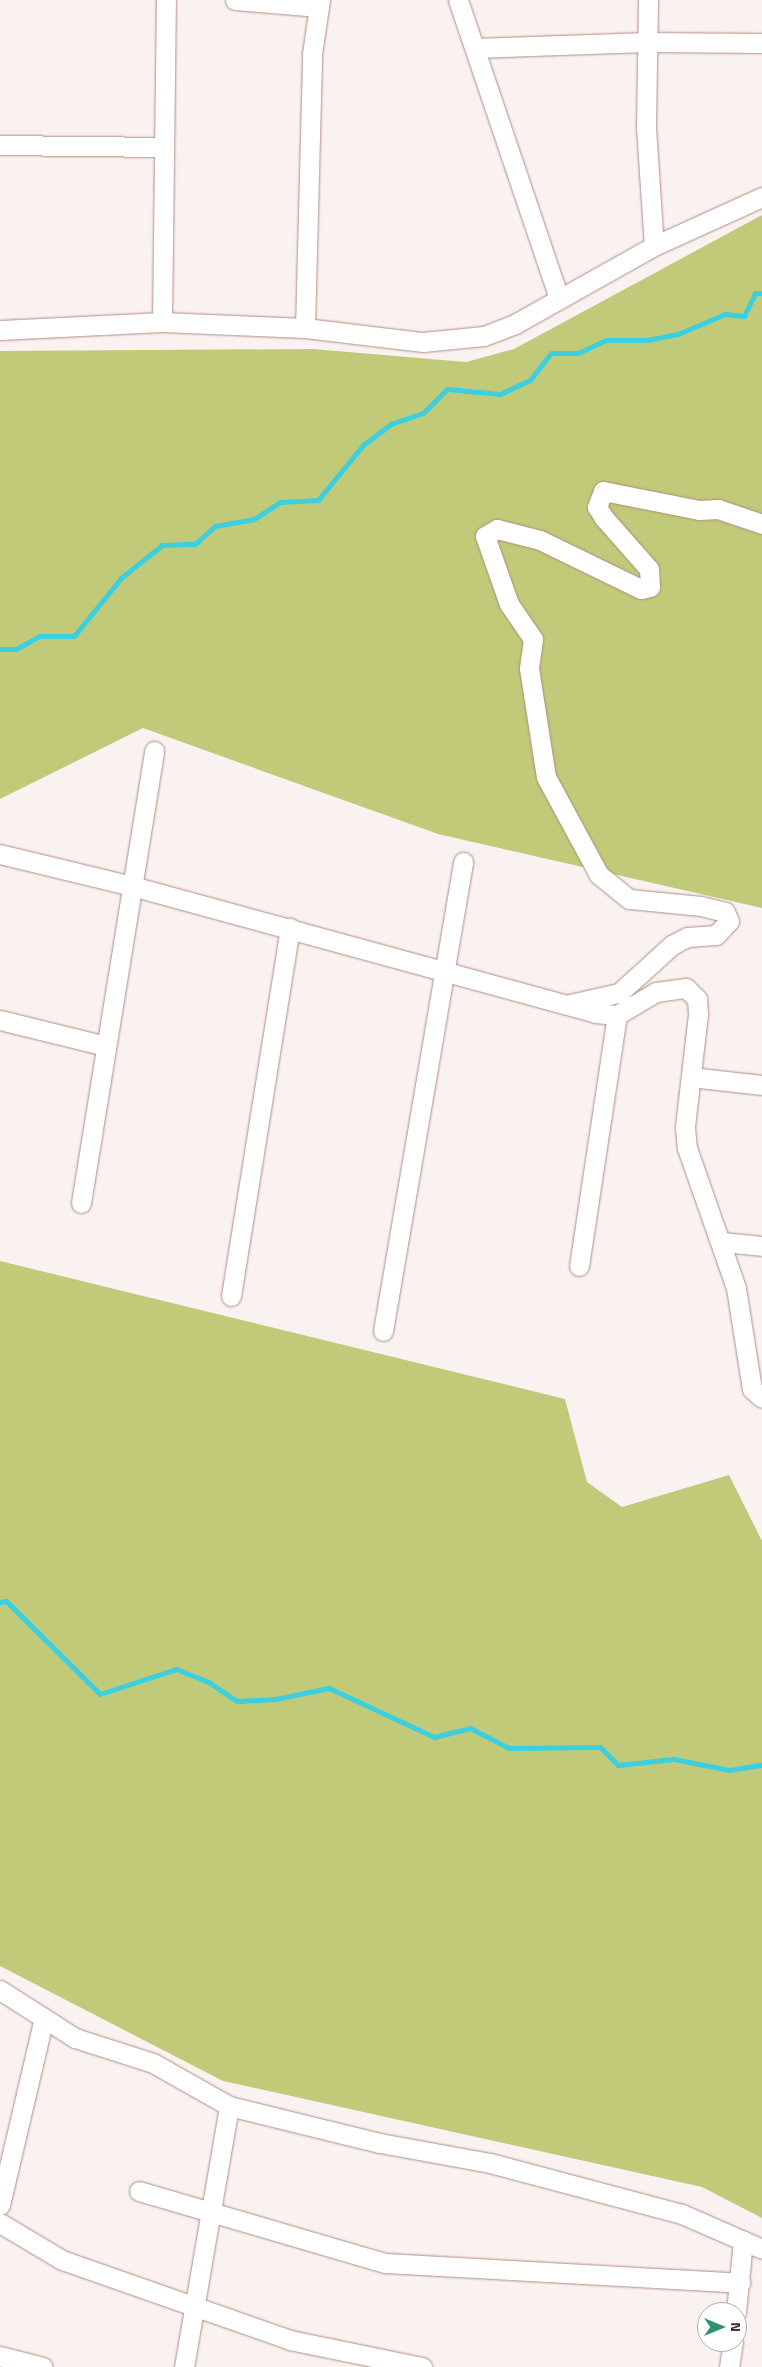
<!DOCTYPE html>
<style>
body{margin:0}
#map{position:relative;width:762px;height:2367px;overflow:hidden;background:#faf2f0;font-family:"Titillium Web",sans-serif}
div>[style]{position:absolute}
.green>*{inset:0;background:#c1ca78}
.stream>*{height:5px;margin:-2.5px;padding:0 2.5px;transform-origin:2.5px;border-radius:2.5px;background:#3bcfe0}
.roads{filter:drop-shadow(0 0 1px #b08d81) drop-shadow(0 0 1px #b08d81)}
.minor>*{height:19px;margin:-9.5px;padding:0 9.5px;transform-origin:9.5px;border-radius:9.5px;background:#fff}
span{translate:-50% -50%;white-space:nowrap;text-align:center;line-height:1.15;-webkit-text-stroke:4px #fff;paint-order:stroke}
.north{position:absolute;left:697px;top:2302px;width:50px;height:50px;box-sizing:border-box;background:#fff;border:1px solid #b2acaa;border-radius:50%;rotate:90deg;font-size:14px;font-weight:700;line-height:20px;text-align:center;color:#3e2f2a}
.north::after{content:'';display:block;margin:auto;width:18px;height:22px;background:#2d936f;clip-path:polygon(50% 0,100% 100%,50% 72%,0 100%)}
</style>
<div id="map">
<div class="green">
<div style="clip-path:polygon(762px 215px,762px 908px,438px 834px,143px 728px,0 799px,0 351px,313px 349px,466px 362px,514px 349px)"></div>
<div style="clip-path:polygon(0 1261px,565px 1399px,587px 1482px,622px 1507px,729px 1475px,762px 1541px,762px 2218px,702px 2187px,223px 2081px,0 1966px)"></div>
</div>
<div class="stream">
<div style="left:0;top:649px;width:16px"></div>
<div style="left:16px;top:649px;width:26px;rotate:-29deg"></div>
<div style="left:39px;top:636px;width:35px"></div>
<div style="left:74px;top:636px;width:75px;rotate:-51deg"></div>
<div style="left:121px;top:578px;width:53px;rotate:-38.8deg"></div>
<div style="left:162px;top:545px;width:33px;rotate:-2deg"></div>
<div style="left:195px;top:544px;width:27px;rotate:-42deg"></div>
<div style="left:215px;top:526px;width:40px;rotate:-10deg"></div>
<div style="left:254px;top:519px;width:31px;rotate:-33deg"></div>
<div style="left:280px;top:502px;width:38px;rotate:-3deg"></div>
<div style="left:318px;top:500px;width:71px;rotate:-50.7deg"></div>
<div style="left:363px;top:445px;width:35px;rotate:-37deg"></div>
<div style="left:391px;top:424px;width:34px;rotate:-19deg"></div>
<div style="left:423px;top:413px;width:34px;rotate:-45deg"></div>
<div style="left:447px;top:389px;width:53px;rotate:5.4deg"></div>
<div style="left:500px;top:394px;width:33px;rotate:-25deg"></div>
<div style="left:530px;top:380px;width:34px;rotate:-52deg"></div>
<div style="left:551px;top:353px;width:27px"></div>
<div style="left:578px;top:353px;width:31px;rotate:-25deg"></div>
<div style="left:606px;top:340px;width:41px"></div>
<div style="left:647px;top:340px;width:32px;rotate:-11deg"></div>
<div style="left:678px;top:334px;width:51px;rotate:-23.1deg"></div>
<div style="left:725px;top:314px;width:19px;rotate:6deg"></div>
<div style="left:744px;top:316px;width:25px;rotate:-64deg"></div>
<div style="left:755px;top:293px;width:7px"></div>
<div style="left:0;top:1602px;width:6px;rotate:-9deg"></div>
<div style="left:6px;top:1601px;width:132px;rotate:44.7deg"></div>
<div style="left:100px;top:1694px;width:80px;rotate:-18.2deg"></div>
<div style="left:176px;top:1669px;width:37px;rotate:22deg"></div>
<div style="left:210px;top:1683px;width:32px;rotate:34deg"></div>
<div style="left:237px;top:1701px;width:38px;rotate:-3deg"></div>
<div style="left:275px;top:1699px;width:55px;rotate:-11.5deg"></div>
<div style="left:329px;top:1688px;width:116px;rotate:25deg"></div>
<div style="left:434px;top:1737px;width:37px;rotate:-14deg"></div>
<div style="left:470px;top:1728px;width:44px;rotate:27.1deg"></div>
<div style="left:509px;top:1748px;width:91px;rotate:-0.6deg"></div>
<div style="left:600px;top:1747px;width:25px;rotate:45deg"></div>
<div style="left:618px;top:1765px;width:56px;rotate:-6.1deg"></div>
<div style="left:674px;top:1759px;width:56px;rotate:11.3deg"></div>
<div style="left:729px;top:1770px;width:33px;rotate:-9deg"></div>
</div>
<div class="roads">
<div class="minor">
<div style="left:235px;top:0;width:84px;rotate:4.8deg"></div>
<div style="left:458px;top:0;width:315px;rotate:71.3deg"></div>
<div style="left:648px;top:0;width:127px;rotate:90.9deg"></div>
<div style="left:646px;top:127px;width:119px;rotate:86.2deg"></div>
<div style="left:475px;top:48px;width:172px;rotate:-2deg"></div>
<div style="left:647px;top:42px;width:115px;rotate:0.5deg"></div>
<div style="left:0;top:145px;width:164px;rotate:0.7deg"></div>
<div style="left:162px;top:322px;width:322px;rotate:-89.3deg"></div>
<div style="left:305px;top:328px;width:274px;rotate:-88.5deg"></div>
<div style="left:312px;top:54px;width:55px;rotate:-81.6deg"></div>
<div style="left:0;top:330px;width:162px;rotate:-2.8deg"></div>
<div style="left:162px;top:322px;width:143px;rotate:2.4deg"></div>
<div style="left:305px;top:328px;width:119px;rotate:6.8deg"></div>
<div style="left:423px;top:342px;width:61px;rotate:-5.6deg"></div>
<div style="left:484px;top:336px;width:33px;rotate:-21deg"></div>
<div style="left:515px;top:324px;width:159px;rotate:-29.3deg"></div>
<div style="left:654px;top:246px;width:119px;rotate:-24.4deg"></div>
<div style="left:0;top:854px;width:136px;rotate:13.6deg"></div>
<div style="left:132px;top:886px;width:480px;rotate:15.3deg"></div>
<div style="left:595px;top:1013px;width:22px;rotate:5deg"></div>
<div style="left:570px;top:1004px;width:50px;rotate:-12.7deg"></div>
<div style="left:619px;top:993px;width:72px;rotate:-42.2deg"></div>
<div style="left:672px;top:945px;width:17px;rotate:-28deg"></div>
<div style="left:687px;top:937px;width:29px;rotate:-4deg"></div>
<div style="left:716px;top:935px;width:19px;rotate:-47deg"></div>
<div style="left:729px;top:921px;width:10px;rotate:-114deg"></div>
<div style="left:725px;top:912px;width:25px;rotate:-166deg"></div>
<div style="left:701px;top:906px;width:72px;rotate:-174.4deg"></div>
<div style="left:629px;top:899px;width:38px;rotate:-141deg"></div>
<div style="left:599px;top:875px;width:111px;rotate:-118.4deg"></div>
<div style="left:546px;top:777px;width:110px;rotate:-98.9deg"></div>
<div style="left:529px;top:668px;width:29px;rotate:-82deg"></div>
<div style="left:533px;top:639px;width:42px;rotate:-124.4deg"></div>
<div style="left:509px;top:604px;width:72px;rotate:-109.4deg"></div>
<div style="left:485px;top:536px;width:14px;rotate:-30deg"></div>
<div style="left:497px;top:529px;width:44px;rotate:14.3deg"></div>
<div style="left:540px;top:540px;width:112px;rotate:25.9deg"></div>
<div style="left:641px;top:589px;width:9px;rotate:-13deg"></div>
<div style="left:650px;top:587px;width:18px;rotate:-93deg"></div>
<div style="left:649px;top:569px;width:68px;rotate:-131.4deg"></div>
<div style="left:604px;top:518px;width:13px;rotate:-122deg"></div>
<div style="left:597px;top:507px;width:17px;rotate:-69deg"></div>
<div style="left:603px;top:491px;width:98px;rotate:11.2deg"></div>
<div style="left:699px;top:510px;width:19px;rotate:-3deg"></div>
<div style="left:718px;top:509px;width:46px;rotate:18.8deg"></div>
<div style="left:0;top:1020px;width:109px;rotate:13.8deg"></div>
<div style="left:691px;top:1077px;width:71px;rotate:6.4deg"></div>
<div style="left:81px;top:1203px;width:458px;rotate:-80.8deg"></div>
<div style="left:722px;top:1242px;width:40px;rotate:5.7deg"></div>
<div style="left:579px;top:1266px;width:254px;rotate:-81.4deg"></div>
<div style="left:617px;top:1015px;width:45px;rotate:-30.5deg"></div>
<div style="left:656px;top:992px;width:30px;rotate:-8deg"></div>
<div style="left:686px;top:988px;width:16px;rotate:45deg"></div>
<div style="left:697px;top:999px;width:15px;rotate:86deg"></div>
<div style="left:698px;top:1014px;width:114px;rotate:96.6deg"></div>
<div style="left:685px;top:1127px;width:21px;rotate:85deg"></div>
<div style="left:687px;top:1148px;width:148px;rotate:70.7deg"></div>
<div style="left:736px;top:1288px;width:102px;rotate:81deg"></div>
<div style="left:752px;top:1389px;width:13px;rotate:42deg"></div>
<div style="left:231px;top:1296px;width:373px;rotate:-80.9deg"></div>
<div style="left:383px;top:1331px;width:476px;rotate:-80.3deg"></div>
<div style="left:0;top:1990px;width:89px;rotate:32.6deg"></div>
<div style="left:75px;top:2038px;width:82px;rotate:17.8deg"></div>
<div style="left:153px;top:2063px;width:87px;rotate:29.5deg"></div>
<div style="left:229px;top:2106px;width:155px;rotate:13.8deg"></div>
<div style="left:380px;top:2143px;width:112px;rotate:10.3deg"></div>
<div style="left:490px;top:2163px;width:199px;rotate:14.9deg"></div>
<div style="left:682px;top:2214px;width:87px;rotate:23.6deg"></div>
<div style="left:139px;top:2191px;width:257px;rotate:16.3deg"></div>
<div style="left:386px;top:2263px;width:355px;rotate:3.2deg"></div>
<div style="left:0;top:2205px;width:192px;rotate:-76.8deg"></div>
<div style="left:0;top:2223px;width:72px;rotate:30.8deg"></div>
<div style="left:62px;top:2260px;width:242px;rotate:19.3deg"></div>
<div style="left:290px;top:2340px;width:135px;rotate:11.6deg"></div>
<div style="left:736px;top:2312px;width:72px;rotate:-84.4deg"></div>
<div style="left:0;top:2356px;width:44px;rotate:14.3deg"></div>
<div style="left:184px;top:2367px;width:265px;rotate:-80.2deg"></div>
<div style="left:729px;top:2367px;width:25px;rotate:-81deg"></div>
</div>
</div>
<div class="north">N</div>
</div>
